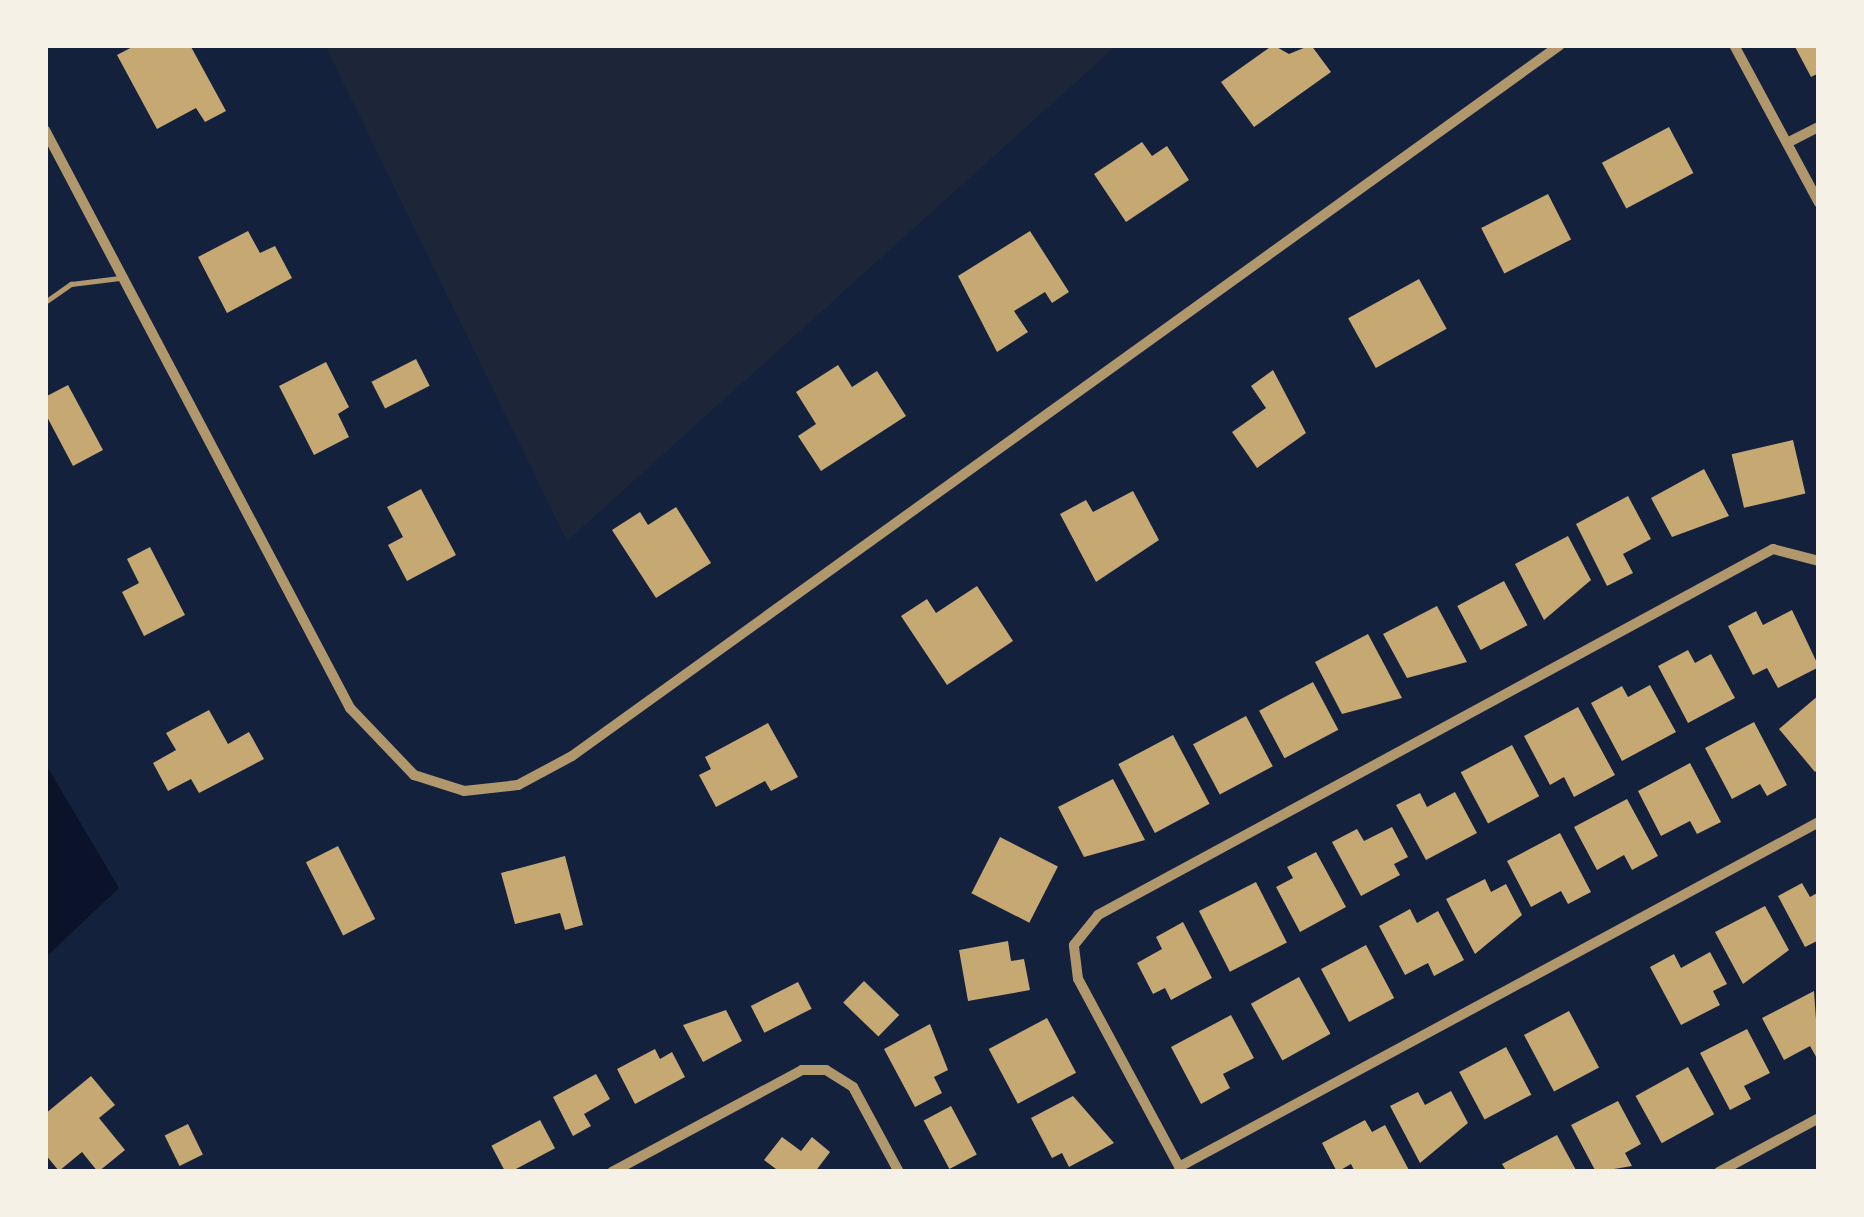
<!DOCTYPE html>
<style>
body{margin:0}
#map{position:relative;width:1864px;height:1217px;overflow:hidden;background:#14213d;font-family:"Roboto Condensed",sans-serif}
div>[style]{position:absolute}
.green>*{inset:0;background:#1d2539}
.water>*{inset:0;background:#0b132b}
.building>*{inset:0;background:#c6a872;transform-origin:0 0}
.service>*{height:5px;margin:-2.5px;padding:0 2.5px;transform-origin:2.5px;border-radius:2.5px;background:#b1986c}
.minor>*{height:10px;margin:-5px;padding:0 5px;transform-origin:5px;border-radius:5px;background:#b1986c}
span{translate:-50% -50%;white-space:nowrap;text-align:center;line-height:1.15;-webkit-text-stroke:9px #f6f1e7;paint-order:stroke}
.frame{position:absolute;inset:0;border:48px solid #f6f1e7;pointer-events:none}
</style>
<div id="map">
<div class="green">
<div style="clip-path:polygon(325px 45px,1117px 45px,567px 541px)"></div>
</div>
<div class="water">
<div style="clip-path:polygon(45px 763px,119px 888px,45px 958px)"></div>
</div>
<div class="building">
<div style="clip-path:polygon(136px 45px,190px 45px,226px 111px,205px 122px,196px 108px,157px 129px,117px 55px)"></div>
<div style="clip-path:polygon(1273px 45px,1289px 54px,1311px 45px,1331px 72px,1254px 127px,1221px 82px)"></div>
<div style="clip-path:polygon(1794px 45px,1819px 45px,1819px 73px,1811px 77px)"></div>
<div style="left:1669px;top:127px;width:52px;height:76px;rotate:62deg"></div>
<div style="clip-path:polygon(1142px 142px,1152px 156px,1167px 146px,1189px 180px,1126px 222px,1094px 174px)"></div>
<div style="left:1548px;top:194px;width:51px;height:75px;rotate:63deg"></div>
<div style="clip-path:polygon(248px 231px,260px 253px,275px 246px,292px 278px,227px 313px,198px 257px)"></div>
<div style="clip-path:polygon(1030px 231px,1069px 292px,1052px 303px,1045px 292px,1014px 311px,1028px 332px,997px 352px,958px 276px)"></div>
<div style="left:1419px;top:279px;width:57px;height:81px;rotate:61deg"></div>
<div style="left:416px;top:359px;width:30px;height:50px;rotate:63deg"></div>
<div style="clip-path:polygon(326px 362px,349px 407px,338px 414px,349px 437px,314px 455px,279px 386px)"></div>
<div style="clip-path:polygon(838px 365px,852px 387px,877px 371px,906px 416px,821px 471px,798px 436px,816px 424px,796px 392px)"></div>
<div style="clip-path:polygon(1273px 370px,1306px 433px,1257px 468px,1232px 432px,1266px 408px,1251px 386px)"></div>
<div style="clip-path:polygon(68px 385px,103px 450px,73px 466px,45px 413px,45px 397px)"></div>
<div style="left:1793px;top:440px;width:55px;height:63px;rotate:77deg"></div>
<div style="clip-path:polygon(1704px 469px,1729px 516px,1672px 537px,1651px 498px)"></div>
<div style="clip-path:polygon(421px 489px,456px 555px,407px 581px,388px 545px,403px 537px,387px 507px)"></div>
<div style="clip-path:polygon(1133px 491px,1159px 540px,1096px 582px,1060px 514px,1086px 500px,1093px 512px)"></div>
<div style="clip-path:polygon(1628px 496px,1651px 539px,1623px 554px,1633px 573px,1607px 586px,1576px 524px)"></div>
<div style="clip-path:polygon(676px 507px,711px 563px,656px 598px,612px 530px,640px 512px,648px 525px)"></div>
<div style="clip-path:polygon(1568px 536px,1591px 580px,1544px 620px,1515px 564px)"></div>
<div style="clip-path:polygon(150px 547px,185px 615px,144px 636px,122px 592px,139px 583px,127px 559px)"></div>
<div style="left:1504px;top:581px;width:50px;height:53px;rotate:62deg"></div>
<div style="clip-path:polygon(977px 586px,1013px 641px,947px 685px,901px 616px,927px 599px,936px 613px)"></div>
<div style="clip-path:polygon(1437px 606px,1467px 662px,1407px 678px,1383px 634px)"></div>
<div style="clip-path:polygon(1792px 610px,1819px 667px,1778px 688px,1767px 668px,1753px 675px,1728px 626px,1756px 611px,1763px 625px)"></div>
<div style="clip-path:polygon(1368px 634px,1402px 698px,1342px 714px,1315px 662px)"></div>
<div style="clip-path:polygon(1688px 650px,1695px 663px,1711px 654px,1735px 698px,1688px 723px,1658px 666px)"></div>
<div style="left:1313px;top:682px;width:54px;height:61px;rotate:62deg"></div>
<div style="clip-path:polygon(1650px 685px,1676px 732px,1622px 761px,1591px 703px,1622px 686px,1628px 697px)"></div>
<div style="clip-path:polygon(1819px 695px,1819px 768px,1815px 772px,1779px 729px)"></div>
<div style="clip-path:polygon(1578px 707px,1615px 775px,1574px 797px,1564px 777px,1550px 785px,1524px 736px)"></div>
<div style="clip-path:polygon(209px 710px,228px 744px,249px 732px,264px 759px,199px 793px,191px 779px,168px 791px,153px 763px,176px 750px,166px 733px)"></div>
<div style="left:1246px;top:716px;width:57px;height:60px;rotate:62deg"></div>
<div style="clip-path:polygon(1754px 722px,1787px 785px,1767px 796px,1760px 784px,1732px 799px,1705px 748px)"></div>
<div style="clip-path:polygon(768px 723px,798px 777px,771px 791px,765px 781px,716px 807px,699px 775px,711px 769px,705px 757px)"></div>
<div style="left:1173px;top:735px;width:78px;height:62px;rotate:62deg"></div>
<div style="left:1512px;top:745px;width:58px;height:58px;rotate:62deg"></div>
<div style="clip-path:polygon(1690px 763px,1721px 822px,1697px 834px,1690px 821px,1661px 836px,1638px 791px)"></div>
<div style="clip-path:polygon(1113px 779px,1145px 840px,1084px 857px,1058px 807px)"></div>
<div style="clip-path:polygon(1455px 792px,1477px 833px,1426px 860px,1396px 805px,1420px 793px,1427px 807px)"></div>
<div style="clip-path:polygon(1627px 799px,1658px 856px,1632px 870px,1624px 855px,1597px 870px,1574px 827px)"></div>
<div style="clip-path:polygon(1392px 827px,1408px 857px,1394px 864px,1400px 875px,1361px 896px,1332px 842px,1357px 829px,1364px 841px)"></div>
<div style="clip-path:polygon(1560px 833px,1591px 892px,1568px 904px,1561px 891px,1531px 907px,1507px 861px)"></div>
<div style="left:1000px;top:837px;width:65px;height:63px;rotate:27deg"></div>
<div style="left:338px;top:846px;width:82px;height:36px;rotate:63deg"></div>
<div style="clip-path:polygon(1316px 852px,1346px 907px,1300px 932px,1276px 887px,1293px 878px,1287px 867px)"></div>
<div style="clip-path:polygon(565px 856px,583px 925px,565px 930px,560px 913px,515px 924px,501px 873px)"></div>
<div style="clip-path:polygon(1485px 879px,1491px 892px,1506px 884px,1522px 915px,1475px 954px,1446px 899px)"></div>
<div style="left:1256px;top:882px;width:68px;height:64px;rotate:63deg"></div>
<div style="clip-path:polygon(1802px 883px,1810px 897px,1819px 892px,1819px 940px,1805px 947px,1778px 896px)"></div>
<div style="clip-path:polygon(1765px 906px,1789px 950px,1743px 984px,1715px 932px)"></div>
<div style="clip-path:polygon(1410px 909px,1417px 923px,1438px 911px,1464px 960px,1434px 976px,1428px 963px,1405px 975px,1379px 926px)"></div>
<div style="clip-path:polygon(1183px 922px,1212px 978px,1171px 1000px,1165px 988px,1153px 994px,1137px 963px,1162px 949px,1156px 937px)"></div>
<div style="clip-path:polygon(1008px 941px,1011px 961px,1024px 959px,1030px 990px,968px 1001px,959px 950px)"></div>
<div style="left:1366px;top:945px;width:60px;height:51px;rotate:62deg"></div>
<div style="clip-path:polygon(1710px 952px,1727px 984px,1713px 991px,1720px 1005px,1681px 1025px,1650px 967px,1674px 954px,1681px 968px)"></div>
<div style="left:1299px;top:977px;width:65px;height:55px;rotate:61deg"></div>
<div style="left:864px;top:981px;width:49px;height:30px;rotate:44deg"></div>
<div style="left:798px;top:982px;width:30px;height:53px;rotate:63deg"></div>
<div style="clip-path:polygon(1814px 991px,1819px 1062px,1810px 1046px,1784px 1060px,1762px 1018px)"></div>
<div style="clip-path:polygon(726px 1010px,742px 1041px,703px 1062px,683px 1025px)"></div>
<div style="left:1569px;top:1011px;width:64px;height:51px;rotate:62deg"></div>
<div style="clip-path:polygon(1231px 1015px,1254px 1058px,1223px 1074px,1230px 1088px,1201px 1104px,1171px 1047px)"></div>
<div style="left:1047px;top:1018px;width:62px;height:66px;rotate:62deg"></div>
<div style="clip-path:polygon(930px 1024px,948px 1070px,934px 1077px,942px 1093px,915px 1107px,884px 1049px)"></div>
<div style="clip-path:polygon(1747px 1029px,1770px 1073px,1744px 1086px,1751px 1099px,1730px 1110px,1700px 1053px)"></div>
<div style="left:1506px;top:1047px;width:54px;height:53px;rotate:62deg"></div>
<div style="clip-path:polygon(655px 1049px,660px 1059px,672px 1052px,685px 1077px,635px 1104px,617px 1069px)"></div>
<div style="left:1688px;top:1067px;width:54px;height:60px;rotate:61deg"></div>
<div style="clip-path:polygon(596px 1074px,610px 1099px,584px 1114px,591px 1126px,573px 1136px,553px 1097px)"></div>
<div style="clip-path:polygon(91px 1076px,115px 1105px,99px 1118px,125px 1150px,98px 1172px,82px 1152px,59px 1171px,45px 1154px,45px 1114px)"></div>
<div style="clip-path:polygon(1451px 1091px,1468px 1123px,1420px 1163px,1390px 1106px,1418px 1092px,1425px 1105px)"></div>
<div style="clip-path:polygon(1073px 1096px,1114px 1143px,1069px 1167px,1062px 1153px,1052px 1158px,1031px 1118px)"></div>
<div style="clip-path:polygon(1618px 1101px,1641px 1144px,1625px 1153px,1632px 1166px,1596px 1172px,1571px 1125px)"></div>
<div style="left:951px;top:1106px;width:55px;height:31px;rotate:62deg"></div>
<div style="left:540px;top:1120px;width:32px;height:55px;rotate:62deg"></div>
<div style="clip-path:polygon(1365px 1120px,1372px 1132px,1385px 1125px,1410px 1172px,1355px 1172px,1351px 1164px,1337px 1172px,1322px 1143px)"></div>
<div style="left:188px;top:1124px;width:34px;height:26px;rotate:64deg"></div>
<div style="clip-path:polygon(1557px 1135px,1577px 1172px,1507px 1172px,1502px 1164px)"></div>
<div style="clip-path:polygon(782px 1137px,801px 1151px,812px 1137px,830px 1152px,815px 1172px,780px 1172px,764px 1160px)"></div>
</div>
<div class="service">
<div style="left:45px;top:302px;width:32px;rotate:-35deg"></div>
<div style="left:71px;top:284px;width:49px;rotate:-7deg"></div>
</div>
<div class="minor">
<div style="left:1734px;top:45px;width:179px;rotate:61.7deg"></div>
<div style="left:45px;top:130px;width:654px;rotate:62.18deg"></div>
<div style="left:350px;top:708px;width:93px;rotate:46.3deg"></div>
<div style="left:414px;top:775px;width:52px;rotate:17.7deg"></div>
<div style="left:464px;top:791px;width:54px;rotate:-6.3deg"></div>
<div style="left:518px;top:785px;width:61px;rotate:-28.2deg"></div>
<div style="left:572px;top:756px;width:1217px;rotate:-35.74deg"></div>
<div style="left:1787px;top:143px;width:36px;rotate:-27deg"></div>
<div style="left:1179px;top:1167px;width:727px;rotate:-28.33deg"></div>
<div style="left:612px;top:1172px;width:216px;rotate:-28.2deg"></div>
<div style="left:802px;top:1070px;width:24px"></div>
<div style="left:826px;top:1070px;width:32px;rotate:32deg"></div>
<div style="left:853px;top:1087px;width:97px;rotate:61.6deg"></div>
<div style="left:1182px;top:1172px;width:219px;rotate:-118.3deg"></div>
<div style="left:1078px;top:979px;width:34px;rotate:-97deg"></div>
<div style="left:1074px;top:945px;width:38px;rotate:-51deg"></div>
<div style="left:1098px;top:915px;width:768px;rotate:-28.47deg"></div>
<div style="left:1773px;top:549px;width:48px;rotate:14.6deg"></div>
<div style="left:1719px;top:1172px;width:114px;rotate:-28.4deg"></div>
</div>
<div class="frame"></div>
</div>
